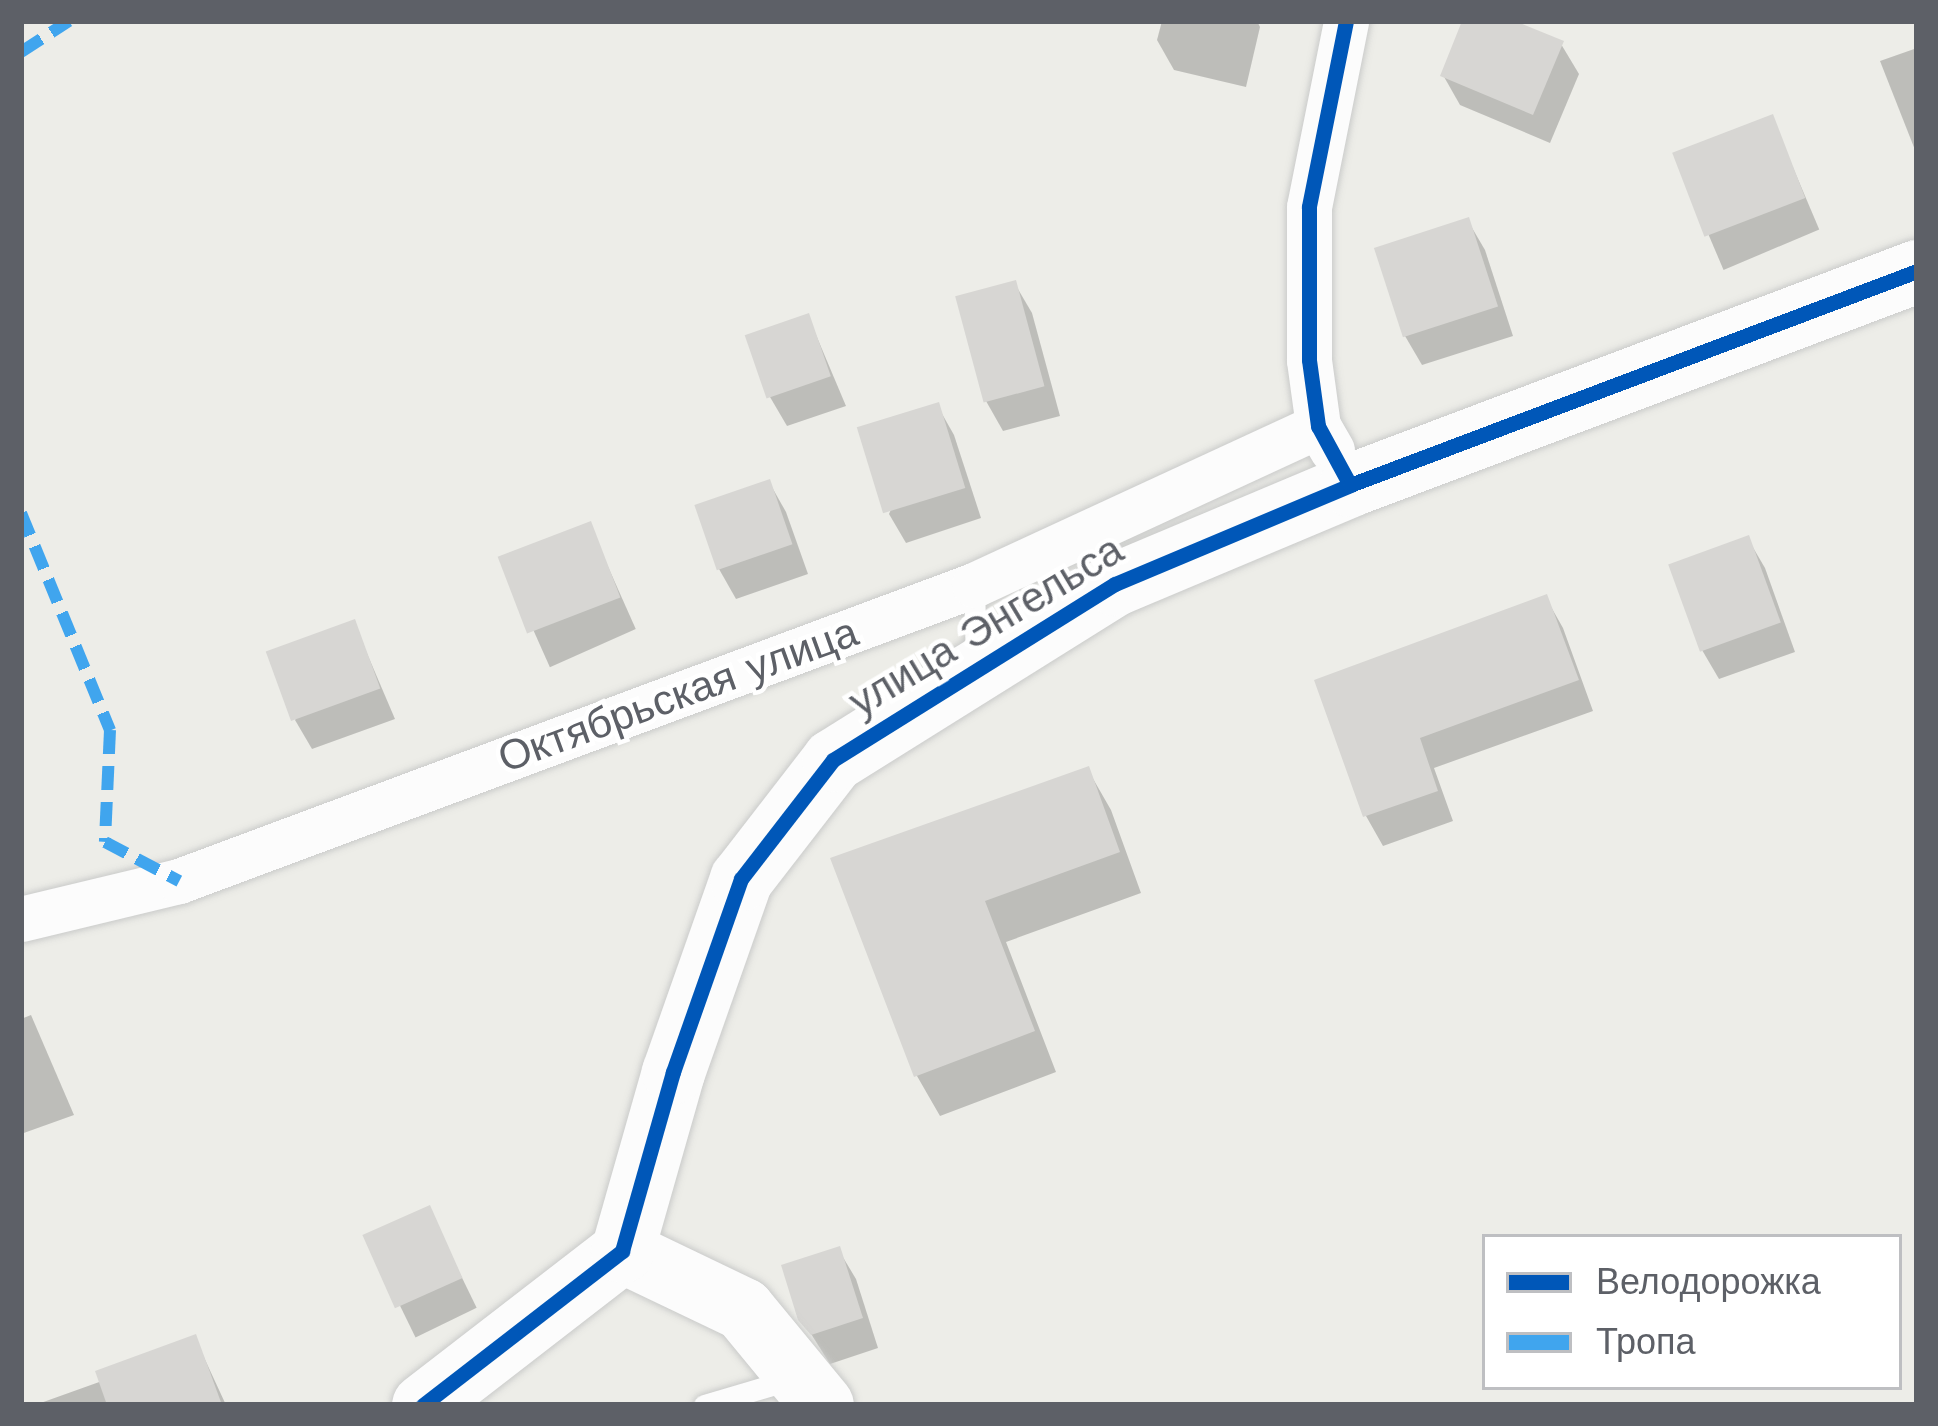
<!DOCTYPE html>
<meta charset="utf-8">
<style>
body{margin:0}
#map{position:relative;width:1938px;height:1426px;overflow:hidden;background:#edede8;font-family:"Work Sans",sans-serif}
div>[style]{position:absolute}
.shadow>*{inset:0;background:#0003;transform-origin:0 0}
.building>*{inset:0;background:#d7d6d3;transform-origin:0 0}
.roads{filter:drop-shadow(0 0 3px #cacbca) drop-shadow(0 0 3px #cacbca)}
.lane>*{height:21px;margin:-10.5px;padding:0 10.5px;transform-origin:10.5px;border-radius:10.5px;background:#fcfcfc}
.street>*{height:45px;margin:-22.5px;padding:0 22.5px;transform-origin:22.5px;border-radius:22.5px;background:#fcfcfc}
.secondary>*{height:63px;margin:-31.5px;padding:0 31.5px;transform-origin:31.5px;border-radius:31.5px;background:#fcfcfc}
.quiet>*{height:12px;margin-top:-6px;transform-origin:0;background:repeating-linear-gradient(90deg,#40a5ee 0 24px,transparent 0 36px)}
.cycleway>*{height:15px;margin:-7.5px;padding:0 7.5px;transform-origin:7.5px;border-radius:7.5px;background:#0057b8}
span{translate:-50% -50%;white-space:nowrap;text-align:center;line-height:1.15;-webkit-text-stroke:9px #fff;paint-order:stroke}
.street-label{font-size:42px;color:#5d6067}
.frame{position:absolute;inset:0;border:24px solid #5d6067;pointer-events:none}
.legend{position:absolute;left:1482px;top:1234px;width:420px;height:156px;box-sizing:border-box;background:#fff;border:3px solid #bebfc2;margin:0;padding:15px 21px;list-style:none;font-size:36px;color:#5d6067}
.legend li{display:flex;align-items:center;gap:24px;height:60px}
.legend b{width:60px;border:3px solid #bebfc2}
</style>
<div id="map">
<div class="shadow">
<div style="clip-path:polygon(1162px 21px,1257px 21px,1260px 27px,1246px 87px,1174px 70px,1157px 40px)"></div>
<div style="clip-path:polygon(1466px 21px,1507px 21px,1561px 44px,1579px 74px,1550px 143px,1460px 105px,1443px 75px)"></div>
<div style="clip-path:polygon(1917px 48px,1917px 155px,1880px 61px)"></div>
<div style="left:1772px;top:118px;width:121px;height:104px;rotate:67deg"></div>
<div style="clip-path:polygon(1468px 221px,1485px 250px,1513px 336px,1422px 365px,1405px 336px)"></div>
<div style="clip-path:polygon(1015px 284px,1032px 313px,1060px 416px,1003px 431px,986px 401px)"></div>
<div style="clip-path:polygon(808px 316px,846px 406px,787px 426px,770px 397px)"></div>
<div style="clip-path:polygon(937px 405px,954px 435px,981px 518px,906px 543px,889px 514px)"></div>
<div style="clip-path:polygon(769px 482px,786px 512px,808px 574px,736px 599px,719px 569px)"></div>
<div style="left:589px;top:524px;width:115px;height:94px;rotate:66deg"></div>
<div style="clip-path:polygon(1748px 539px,1765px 568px,1795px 652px,1719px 679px,1702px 650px)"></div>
<div style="clip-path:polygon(1546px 598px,1563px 628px,1593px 711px,1434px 768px,1453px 821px,1383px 846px,1366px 816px,1318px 682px)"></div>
<div style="clip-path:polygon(354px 623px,395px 719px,312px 749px,295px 720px)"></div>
<div style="clip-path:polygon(1088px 770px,1111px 810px,1141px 893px,1006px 942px,1056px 1072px,940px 1116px,917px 1076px,834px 859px)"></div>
<div style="clip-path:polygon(31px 1015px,74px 1115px,21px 1134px,21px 1019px)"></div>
<div style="left:428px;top:1208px;width:111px;height:68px;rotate:64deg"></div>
<div style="clip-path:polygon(838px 1249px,856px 1279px,878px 1348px,830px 1364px,801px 1318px)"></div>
<div style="clip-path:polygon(195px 1338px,226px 1405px,35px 1405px,102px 1381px)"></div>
</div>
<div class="building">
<div style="clip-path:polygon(1462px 21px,1515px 21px,1564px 41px,1533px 115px,1440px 76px)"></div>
<div style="left:1773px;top:114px;width:90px;height:108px;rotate:69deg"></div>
<div style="left:1469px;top:217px;width:94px;height:100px;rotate:72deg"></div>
<div style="left:1016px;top:280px;width:110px;height:63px;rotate:75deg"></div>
<div style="left:809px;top:313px;width:67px;height:68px;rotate:71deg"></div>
<div style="left:939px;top:402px;width:90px;height:86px;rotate:73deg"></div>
<div style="left:770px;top:479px;width:69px;height:80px;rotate:71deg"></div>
<div style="left:591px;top:521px;width:82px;height:100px;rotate:69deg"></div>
<div style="left:1749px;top:535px;width:93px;height:86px;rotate:70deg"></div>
<div style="clip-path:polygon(1547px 594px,1579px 680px,1420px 738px,1438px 791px,1363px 817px,1314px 680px)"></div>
<div style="left:355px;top:619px;width:74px;height:95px;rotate:70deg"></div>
<div style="clip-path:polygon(1089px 766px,1120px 852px,985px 901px,1035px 1031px,914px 1077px,830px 858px)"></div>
<div style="left:430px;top:1205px;width:80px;height:74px;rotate:66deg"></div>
<div style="clip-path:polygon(840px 1246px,863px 1318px,811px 1335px,798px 1320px,781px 1265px)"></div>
<div style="clip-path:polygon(196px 1334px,222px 1405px,107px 1405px,95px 1371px)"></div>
</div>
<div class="roads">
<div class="lane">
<div style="left:974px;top:585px;width:77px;rotate:88.5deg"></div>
<div style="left:704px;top:1405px;width:89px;rotate:-16.4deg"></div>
</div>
<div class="street">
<div style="left:1332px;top:450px;width:28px;rotate:-120deg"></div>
<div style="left:1318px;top:426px;width:67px;rotate:-97.8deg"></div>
<div style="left:1309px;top:360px;width:153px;rotate:-90deg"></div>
<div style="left:1309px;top:207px;width:190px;rotate:-78.7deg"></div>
<div style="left:21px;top:919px;width:163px;rotate:-13.5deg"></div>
<div style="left:179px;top:881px;width:848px;rotate:-20.42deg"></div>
<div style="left:974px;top:585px;width:379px;rotate:-24.8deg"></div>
</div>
<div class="secondary">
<div style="left:622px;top:1251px;width:134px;rotate:25.6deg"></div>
<div style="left:743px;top:1309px;width:124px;rotate:50.5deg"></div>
<div style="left:423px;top:1405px;width:252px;rotate:-37.7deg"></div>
<div style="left:622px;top:1251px;width:186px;rotate:-74.1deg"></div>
<div style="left:673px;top:1072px;width:205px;rotate:-70.6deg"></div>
<div style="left:741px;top:879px;width:150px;rotate:-52.3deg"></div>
<div style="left:833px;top:760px;width:332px;rotate:-32deg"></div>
<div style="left:1115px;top:584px;width:255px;rotate:-22.8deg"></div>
<div style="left:1350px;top:485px;width:606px;rotate:-20.68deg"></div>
</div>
</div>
<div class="quiet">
<div style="left:21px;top:52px;width:57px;rotate:-32.9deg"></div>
<div style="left:21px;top:513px;width:235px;rotate:67.7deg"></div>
<div style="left:110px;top:730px;width:112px;rotate:92.6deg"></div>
<div style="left:105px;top:842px;width:84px;rotate:27.8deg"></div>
</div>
<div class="cycleway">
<div style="left:1346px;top:21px;width:190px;rotate:101.3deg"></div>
<div style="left:1309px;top:207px;width:153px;rotate:90deg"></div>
<div style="left:1309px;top:360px;width:67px;rotate:82.2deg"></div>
<div style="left:1318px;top:426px;width:67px;rotate:61.5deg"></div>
<div style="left:423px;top:1405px;width:252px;rotate:-37.7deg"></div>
<div style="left:622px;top:1251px;width:186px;rotate:-74.1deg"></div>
<div style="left:673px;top:1072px;width:205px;rotate:-70.6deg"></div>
<div style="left:741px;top:879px;width:150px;rotate:-52.3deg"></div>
<div style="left:833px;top:760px;width:332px;rotate:-32deg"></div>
<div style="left:1115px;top:584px;width:255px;rotate:-22.8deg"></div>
<div style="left:1350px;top:485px;width:606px;rotate:-20.68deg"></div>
</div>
<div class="street-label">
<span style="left:986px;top:626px;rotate:-31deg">улица Энгельса</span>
<span style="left:678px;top:695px;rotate:-20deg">Октябрьская улица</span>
</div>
<div class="frame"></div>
<ul class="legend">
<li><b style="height:15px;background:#0057b8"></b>Велодорожка</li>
<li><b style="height:15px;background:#40a5ee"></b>Тропа</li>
</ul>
</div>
